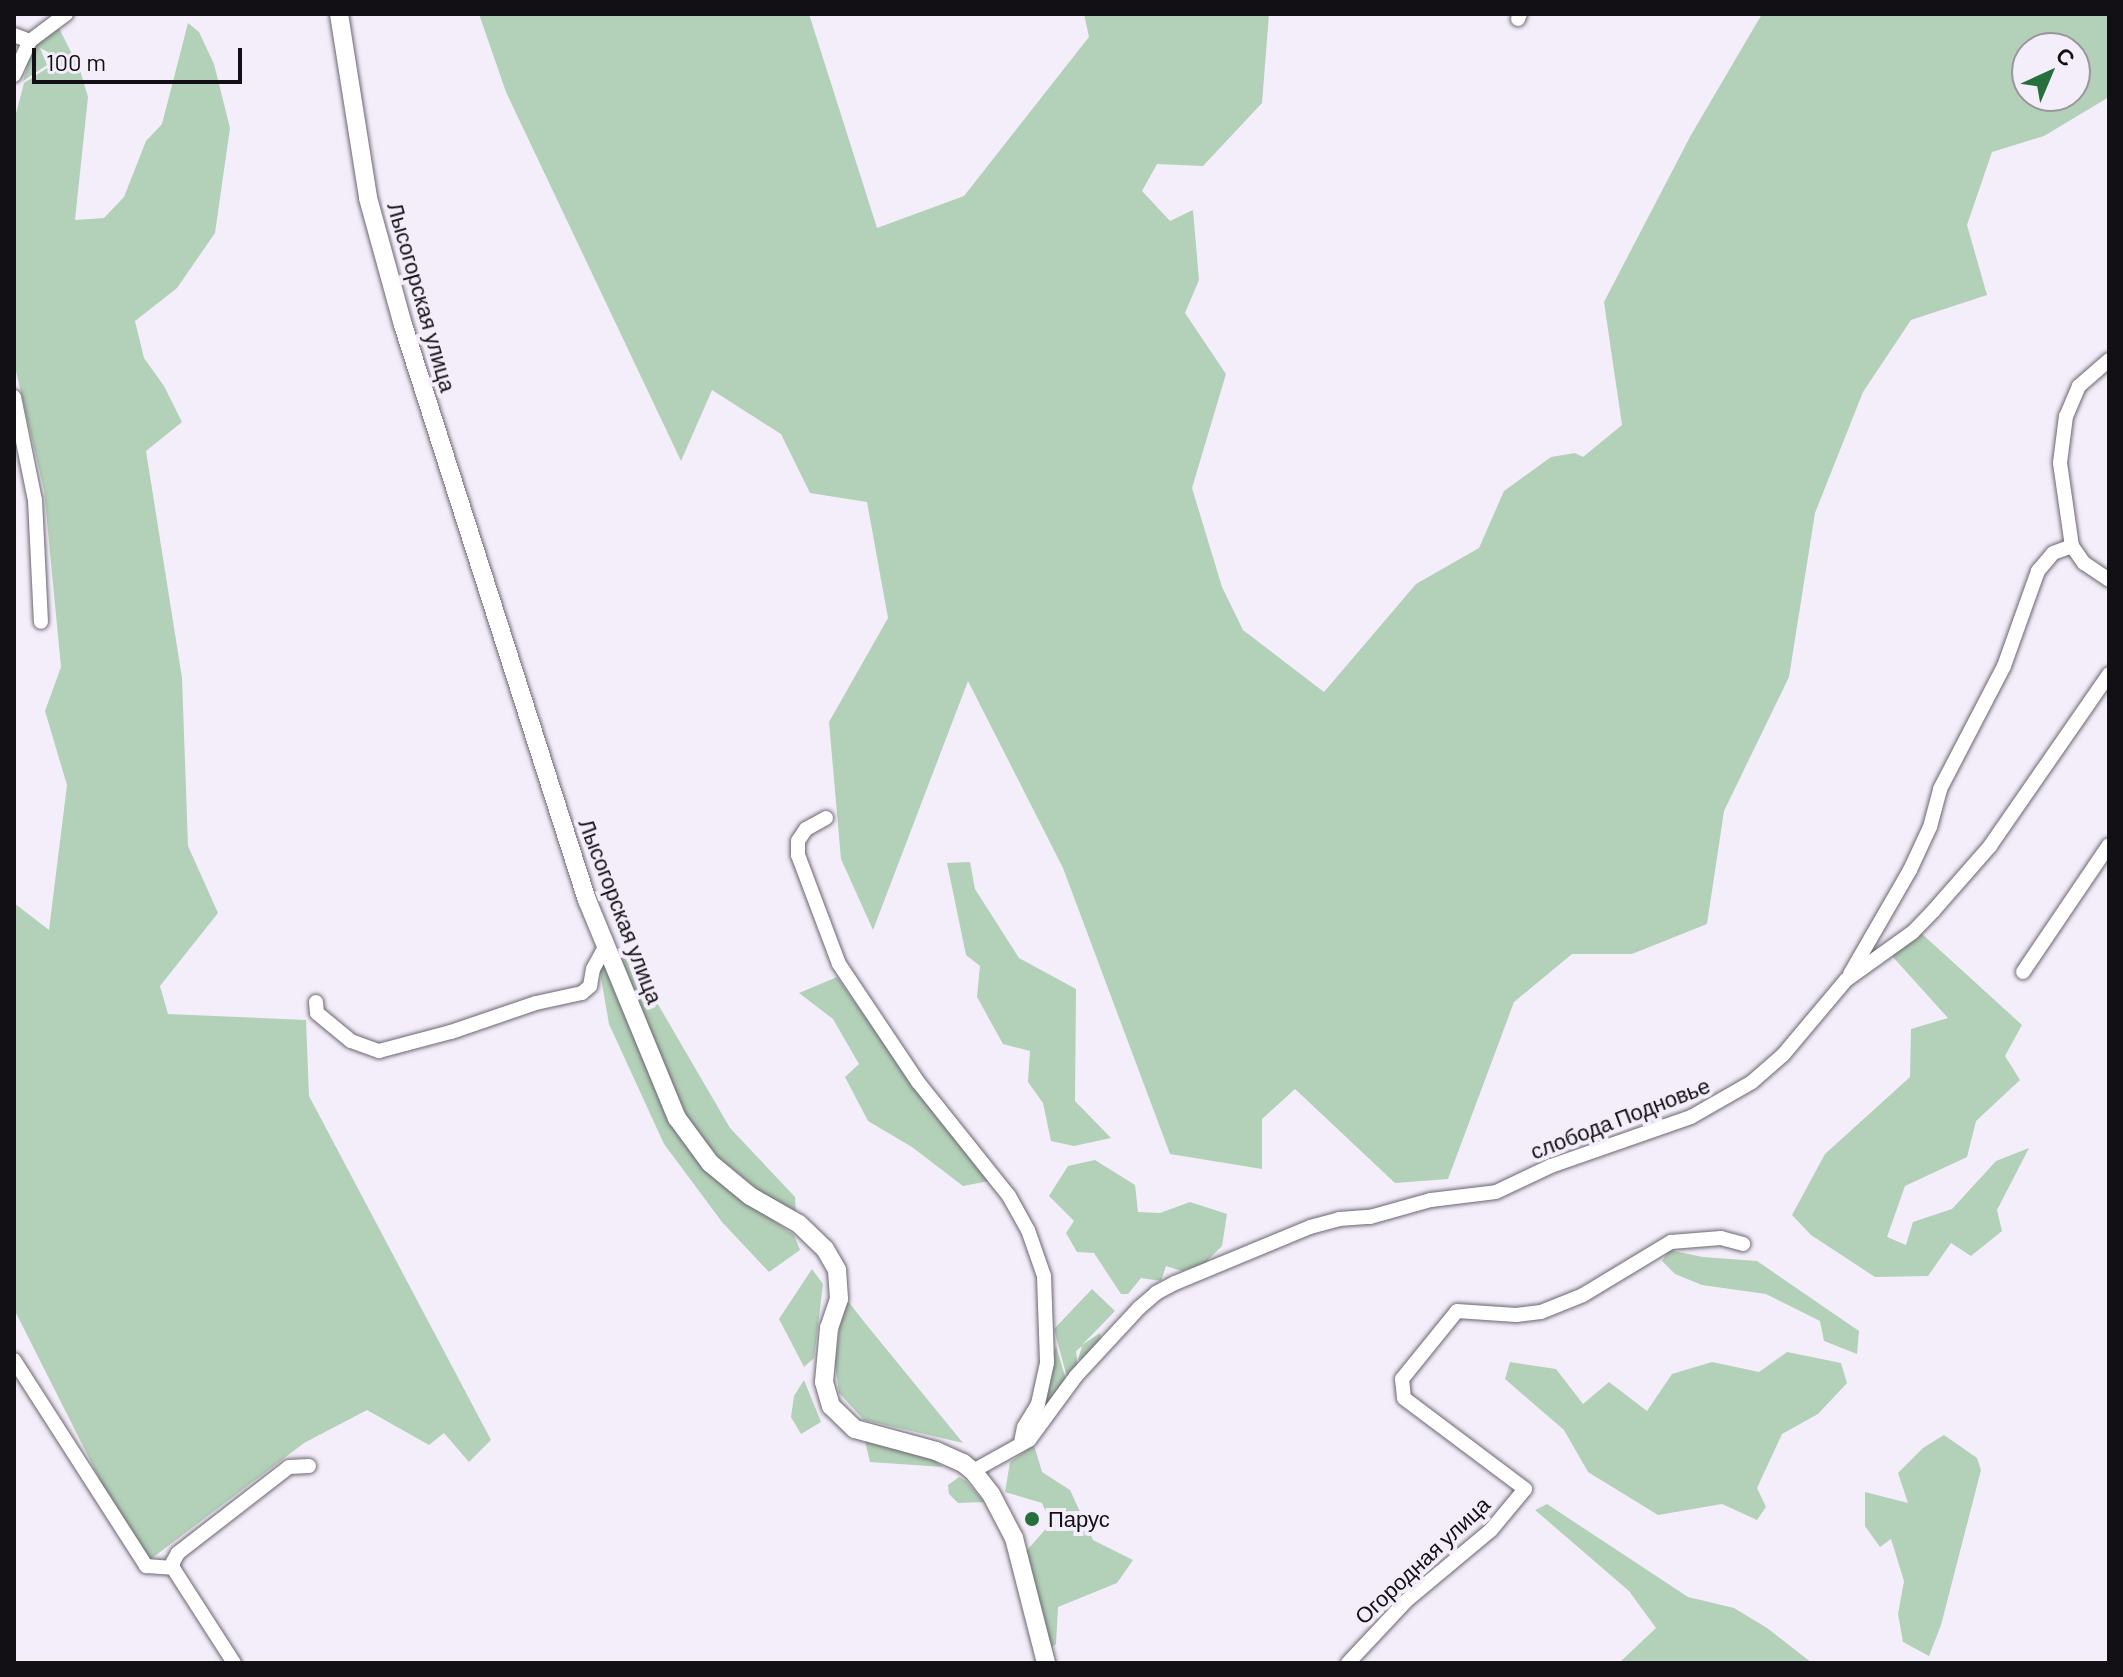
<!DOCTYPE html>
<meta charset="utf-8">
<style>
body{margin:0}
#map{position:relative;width:2123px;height:1677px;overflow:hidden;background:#f4eefa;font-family:Barlow,sans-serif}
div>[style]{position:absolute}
.green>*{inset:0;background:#b3d0b8}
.roads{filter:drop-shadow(0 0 2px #6b6670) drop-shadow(0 0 2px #6b6670)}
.minor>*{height:14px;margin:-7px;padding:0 7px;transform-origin:7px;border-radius:7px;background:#fff}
.tertiary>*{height:18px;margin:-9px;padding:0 9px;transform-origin:9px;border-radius:9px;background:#fff}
.dots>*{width:22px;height:22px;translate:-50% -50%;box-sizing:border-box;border:4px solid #f4eefa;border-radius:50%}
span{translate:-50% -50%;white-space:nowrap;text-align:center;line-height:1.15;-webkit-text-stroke:8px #f4eefa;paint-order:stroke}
.street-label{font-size:22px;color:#121014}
.poi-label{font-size:22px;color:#121014}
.left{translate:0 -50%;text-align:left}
.frame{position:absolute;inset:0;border:16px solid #121014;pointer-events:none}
.north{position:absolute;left:2011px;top:32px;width:80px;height:80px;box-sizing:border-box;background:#f4eefa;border:2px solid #9a959e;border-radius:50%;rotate:44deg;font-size:22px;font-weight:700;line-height:32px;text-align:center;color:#121014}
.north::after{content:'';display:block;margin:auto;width:28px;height:36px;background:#26703d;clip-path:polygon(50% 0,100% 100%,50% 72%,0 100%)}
.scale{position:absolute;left:32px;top:48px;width:210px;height:36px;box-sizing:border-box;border:4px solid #121014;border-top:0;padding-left:10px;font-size:24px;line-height:28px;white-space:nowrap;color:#121014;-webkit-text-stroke:6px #f4eefa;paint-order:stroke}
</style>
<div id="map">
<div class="green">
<div style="clip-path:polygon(evenodd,479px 14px,809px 14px,877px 228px,964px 196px,1089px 37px,1084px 14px,1269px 14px,1262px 103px,1203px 166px,1157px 164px,1142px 191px,1170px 221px,1193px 210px,1199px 280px,1185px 313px,1226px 374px,1192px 488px,1222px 587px,1243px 630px,1324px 692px,1416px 584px,1479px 548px,1504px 491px,1551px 457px,1575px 453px,1583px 457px,1622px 425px,1604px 302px,1691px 135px,1762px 14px,2109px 14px,2109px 97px,2044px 136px,1992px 152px,1967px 225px,1987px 295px,1911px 320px,1863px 392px,1815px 513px,1789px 677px,1724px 811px,1707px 924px,1632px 954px,1572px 954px,1514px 1002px,1448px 1179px,1395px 1183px,1295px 1089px,1262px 1119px,1262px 1169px,1170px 1154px,1063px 868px,968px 681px,873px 930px,841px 859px,829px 722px,888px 618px,867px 502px,810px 493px,781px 434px,712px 390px,681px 461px,506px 92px,479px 14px,2027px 48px,2075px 48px,2075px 96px,2027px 96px,2027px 48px)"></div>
<div style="clip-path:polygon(188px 23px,199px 32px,214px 64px,230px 128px,215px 233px,177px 288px,135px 321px,144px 358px,164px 386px,182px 422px,146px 451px,182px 678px,188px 846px,218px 913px,160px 986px,168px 1014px,306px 1020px,309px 1096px,491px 1440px,469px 1462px,444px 1433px,429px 1445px,367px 1410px,304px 1443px,143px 1565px,14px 1309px,14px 903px,49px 930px,67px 785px,45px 711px,61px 667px,44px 490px,14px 363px,14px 121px,24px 83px,52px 65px,48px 52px,40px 48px,47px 65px,23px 81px,28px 65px,23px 70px,35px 39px,57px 24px,80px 70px,88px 97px,75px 220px,104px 218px,124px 197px,146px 141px,162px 124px)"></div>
<div style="clip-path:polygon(970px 862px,975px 889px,1019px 958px,1076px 989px,1075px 1101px,1111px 1138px,1074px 1146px,1051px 1141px,1043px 1103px,1028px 1082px,1030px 1051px,1003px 1044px,977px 997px,980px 966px,966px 955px,947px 863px)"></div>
<div style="clip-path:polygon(1921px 933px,2022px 1025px,2005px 1056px,2020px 1080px,1976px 1121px,1967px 1157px,1905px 1186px,1887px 1237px,1906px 1245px,1913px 1222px,1952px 1209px,1996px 1161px,2029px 1148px,1997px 1210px,2002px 1231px,1971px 1256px,1951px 1243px,1928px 1276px,1875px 1277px,1811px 1235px,1792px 1215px,1825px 1154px,1910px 1077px,1911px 1029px,1948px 1018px,1892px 956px)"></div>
<div style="clip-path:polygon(614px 953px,631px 958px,730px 1128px,795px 1197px,796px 1215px,777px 1205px,719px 1158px,683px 1115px)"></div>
<div style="clip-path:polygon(599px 966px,608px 968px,685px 1143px,744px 1200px,794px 1235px,800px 1250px,769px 1272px,722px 1222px,664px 1144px,609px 1024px)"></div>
<div style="clip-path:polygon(837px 977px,919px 1092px,989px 1181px,963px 1186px,912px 1147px,868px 1121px,845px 1077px,859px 1064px,833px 1019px,799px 993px)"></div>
<div style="clip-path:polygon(1095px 1160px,1135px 1185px,1138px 1212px,1160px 1213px,1190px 1202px,1227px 1214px,1222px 1246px,1205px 1263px,1182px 1271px,1166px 1266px,1161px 1281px,1141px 1278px,1128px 1294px,1121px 1294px,1094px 1253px,1077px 1252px,1066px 1233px,1074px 1221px,1049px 1196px,1068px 1166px)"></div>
<div style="clip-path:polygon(1669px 1250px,1703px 1257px,1757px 1261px,1859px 1331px,1857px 1354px,1824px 1341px,1820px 1321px,1766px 1294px,1702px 1285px,1675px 1274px,1662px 1261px)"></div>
<div style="clip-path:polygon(812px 1269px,823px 1284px,814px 1358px,804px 1367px,779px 1319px)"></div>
<div style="clip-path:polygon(1092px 1289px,1115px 1311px,1082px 1345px,1100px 1333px,1101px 1340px,1088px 1357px,1078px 1360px,1082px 1346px,1076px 1351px,1078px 1369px,1068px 1381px,1054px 1329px)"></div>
<div style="clip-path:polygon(844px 1296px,865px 1323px,963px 1443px,864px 1420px,839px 1393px,835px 1363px)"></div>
<div style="clip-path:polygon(1056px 1346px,1067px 1383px,1027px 1439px,1049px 1364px)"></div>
<div style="clip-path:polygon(1787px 1352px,1841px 1363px,1847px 1383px,1818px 1414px,1782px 1434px,1757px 1488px,1766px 1507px,1757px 1520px,1722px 1504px,1658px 1515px,1588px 1472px,1564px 1430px,1505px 1379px,1510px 1362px,1556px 1369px,1583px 1404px,1609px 1382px,1647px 1411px,1672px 1374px,1712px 1362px,1759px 1372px)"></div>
<div style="clip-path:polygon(804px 1380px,821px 1422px,801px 1434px,791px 1417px,794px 1396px)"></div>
<div style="clip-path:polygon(1944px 1435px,1977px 1458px,1981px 1470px,1941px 1625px,1929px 1656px,1903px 1642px,1898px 1614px,1904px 1581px,1891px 1539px,1880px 1547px,1865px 1526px,1865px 1492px,1908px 1503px,1898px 1473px,1923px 1448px)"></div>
<div style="clip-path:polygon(864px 1437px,926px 1454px,943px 1467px,870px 1462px)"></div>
<div style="clip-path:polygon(1034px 1445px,1042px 1472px,1070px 1490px,1093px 1540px,1133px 1560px,1117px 1583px,1058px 1607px,1056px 1644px,1048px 1650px,1022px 1556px,1051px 1523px,1042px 1503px,1005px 1492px,1010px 1462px)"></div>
<div style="clip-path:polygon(959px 1477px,966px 1481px,984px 1502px,958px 1503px,949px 1494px,948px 1485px)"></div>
<div style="clip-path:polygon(1547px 1504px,1688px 1597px,1734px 1608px,1767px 1628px,1812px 1663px,1619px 1663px,1656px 1628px,1629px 1591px,1535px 1510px)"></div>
</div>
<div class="roads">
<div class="minor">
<div style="left:1518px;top:19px;width:5px;rotate:-68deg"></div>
<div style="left:14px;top:35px;width:17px;rotate:21deg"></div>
<div style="left:14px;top:75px;width:38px;rotate:-65deg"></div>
<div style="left:30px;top:41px;width:45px;rotate:-36.9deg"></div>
<div style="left:2109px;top:360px;width:40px;rotate:139deg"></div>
<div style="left:2079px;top:386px;width:33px;rotate:113deg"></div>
<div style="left:2066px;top:416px;width:47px;rotate:97.3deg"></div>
<div style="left:2060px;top:463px;width:84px;rotate:81.8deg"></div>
<div style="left:2072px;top:546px;width:21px;rotate:55deg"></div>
<div style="left:2084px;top:563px;width:30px;rotate:34deg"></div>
<div style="left:14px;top:397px;width:105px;rotate:78.5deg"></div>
<div style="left:35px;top:500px;width:122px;rotate:87.2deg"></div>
<div style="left:826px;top:818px;width:23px;rotate:151deg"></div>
<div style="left:806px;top:829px;width:14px;rotate:124deg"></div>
<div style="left:798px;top:841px;width:14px;rotate:90deg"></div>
<div style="left:798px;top:855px;width:116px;rotate:69.4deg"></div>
<div style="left:839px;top:964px;width:142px;rotate:56.2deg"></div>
<div style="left:918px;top:1082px;width:146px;rotate:51.4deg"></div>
<div style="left:1009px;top:1196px;width:39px;rotate:61deg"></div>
<div style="left:1028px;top:1230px;width:49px;rotate:70.8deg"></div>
<div style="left:1044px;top:1276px;width:87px;rotate:88deg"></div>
<div style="left:1047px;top:1363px;width:42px;rotate:102.4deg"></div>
<div style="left:1038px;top:1404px;width:27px;rotate:121deg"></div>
<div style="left:1024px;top:1427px;width:16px;rotate:101deg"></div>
<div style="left:2023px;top:972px;width:153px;rotate:-55.9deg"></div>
<div style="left:1850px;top:974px;width:120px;rotate:-60deg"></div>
<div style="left:1910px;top:870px;width:47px;rotate:-65.1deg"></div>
<div style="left:1930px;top:827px;width:39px;rotate:-75deg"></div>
<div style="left:1940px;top:789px;width:139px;rotate:-62.5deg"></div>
<div style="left:2004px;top:666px;width:101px;rotate:-70.3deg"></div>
<div style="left:2038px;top:571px;width:23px;rotate:-50deg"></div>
<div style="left:2053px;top:553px;width:20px;rotate:-20deg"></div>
<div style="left:316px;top:1002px;width:11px;rotate:85deg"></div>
<div style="left:317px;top:1013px;width:44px;rotate:39.5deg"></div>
<div style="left:351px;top:1041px;width:30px;rotate:20deg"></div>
<div style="left:379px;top:1051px;width:74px;rotate:-14.8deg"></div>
<div style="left:451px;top:1032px;width:90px;rotate:-18.8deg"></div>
<div style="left:536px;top:1003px;width:47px;rotate:-12.3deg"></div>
<div style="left:582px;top:993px;width:11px;rotate:-41deg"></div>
<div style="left:590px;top:986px;width:17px;rotate:-80deg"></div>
<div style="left:593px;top:969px;width:26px;rotate:-61deg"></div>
<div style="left:14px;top:1360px;width:245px;rotate:57.3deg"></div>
<div style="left:146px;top:1566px;width:27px;rotate:4deg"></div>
<div style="left:973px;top:1471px;width:64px;rotate:-29deg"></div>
<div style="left:1029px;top:1440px;width:79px;rotate:-53.7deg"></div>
<div style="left:1076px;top:1376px;width:93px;rotate:-47.2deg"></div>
<div style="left:1139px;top:1308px;width:23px;rotate:-41deg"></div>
<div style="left:1156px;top:1293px;width:21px;rotate:-28deg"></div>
<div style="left:1175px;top:1283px;width:146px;rotate:-22.5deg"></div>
<div style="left:1310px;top:1227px;width:30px;rotate:-15deg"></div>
<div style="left:1339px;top:1219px;width:31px;rotate:-4deg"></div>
<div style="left:1370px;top:1217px;width:63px;rotate:-15.6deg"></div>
<div style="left:1431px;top:1200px;width:65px;rotate:-7deg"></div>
<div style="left:1496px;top:1192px;width:61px;rotate:-25.3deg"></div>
<div style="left:1551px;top:1166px;width:148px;rotate:-19.3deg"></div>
<div style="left:1691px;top:1117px;width:70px;rotate:-29.8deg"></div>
<div style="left:1752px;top:1082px;width:41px;rotate:-41.1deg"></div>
<div style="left:1783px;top:1055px;width:98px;rotate:-50deg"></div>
<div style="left:1846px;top:980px;width:82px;rotate:-35.6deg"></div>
<div style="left:1913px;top:932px;width:30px;rotate:-46deg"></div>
<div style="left:1934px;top:910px;width:85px;rotate:-48.8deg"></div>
<div style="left:1990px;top:846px;width:209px;rotate:-55.3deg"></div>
<div style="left:234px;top:1663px;width:113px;rotate:-122.7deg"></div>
<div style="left:173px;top:1568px;width:6px;rotate:-90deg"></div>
<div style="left:173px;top:1562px;width:10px;rotate:-61deg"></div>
<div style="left:178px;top:1553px;width:140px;rotate:-37.8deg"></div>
<div style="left:289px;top:1467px;width:20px;rotate:-3deg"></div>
<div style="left:1348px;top:1663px;width:85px;rotate:-46.9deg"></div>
<div style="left:1406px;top:1601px;width:111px;rotate:-39.9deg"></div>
<div style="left:1491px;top:1530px;width:53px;rotate:-50.3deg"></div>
<div style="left:1525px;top:1489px;width:151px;rotate:-143.1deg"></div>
<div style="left:1404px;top:1398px;width:19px;rotate:-96deg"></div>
<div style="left:1402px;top:1379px;width:87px;rotate:-51deg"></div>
<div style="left:1457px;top:1311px;width:59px;rotate:3.9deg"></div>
<div style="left:1516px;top:1315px;width:25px;rotate:-7deg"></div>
<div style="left:1541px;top:1312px;width:45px;rotate:-22deg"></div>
<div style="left:1583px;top:1295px;width:103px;rotate:-31.1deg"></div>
<div style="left:1671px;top:1242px;width:50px;rotate:-4.6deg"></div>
<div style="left:1721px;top:1238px;width:23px;rotate:15deg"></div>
</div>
<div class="tertiary">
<div style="left:339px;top:14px;width:186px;rotate:81deg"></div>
<div style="left:368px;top:198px;width:132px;rotate:74.6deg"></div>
<div style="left:403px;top:325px;width:604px;rotate:72.26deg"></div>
<div style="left:587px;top:900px;width:236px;rotate:67.6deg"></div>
<div style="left:677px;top:1118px;width:56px;rotate:53.7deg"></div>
<div style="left:710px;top:1163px;width:52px;rotate:39.5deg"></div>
<div style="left:750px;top:1196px;width:56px;rotate:29.7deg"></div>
<div style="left:799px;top:1224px;width:36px;rotate:44deg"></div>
<div style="left:825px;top:1249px;width:24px;rotate:60deg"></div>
<div style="left:837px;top:1270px;width:29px;rotate:86deg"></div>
<div style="left:839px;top:1299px;width:31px;rotate:109deg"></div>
<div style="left:829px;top:1328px;width:54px;rotate:95.3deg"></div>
<div style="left:824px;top:1382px;width:25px;rotate:74deg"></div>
<div style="left:831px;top:1406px;width:33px;rotate:44deg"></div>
<div style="left:855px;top:1429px;width:84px;rotate:15.2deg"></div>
<div style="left:936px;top:1451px;width:30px;rotate:24deg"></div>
<div style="left:963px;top:1463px;width:13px;rotate:39deg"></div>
<div style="left:973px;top:1471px;width:29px;rotate:52deg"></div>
<div style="left:991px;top:1494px;width:50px;rotate:62.4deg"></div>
<div style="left:1014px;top:1538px;width:129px;rotate:75.6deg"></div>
</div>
</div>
<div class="dots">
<div style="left:1032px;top:1519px;background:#26703d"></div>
</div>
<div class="street-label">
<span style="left:422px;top:297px;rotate:74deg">Лысогорская улица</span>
<span style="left:621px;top:911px;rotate:69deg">Лысогорская улица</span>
<span style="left:1620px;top:1118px;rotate:-21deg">слобода Подновье</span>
<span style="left:1422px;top:1560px;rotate:-43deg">Огородная улица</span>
</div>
<div class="poi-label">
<span class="left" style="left:1048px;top:1519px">Парус</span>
</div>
<div class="frame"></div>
<div class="north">С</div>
<div class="scale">100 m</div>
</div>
